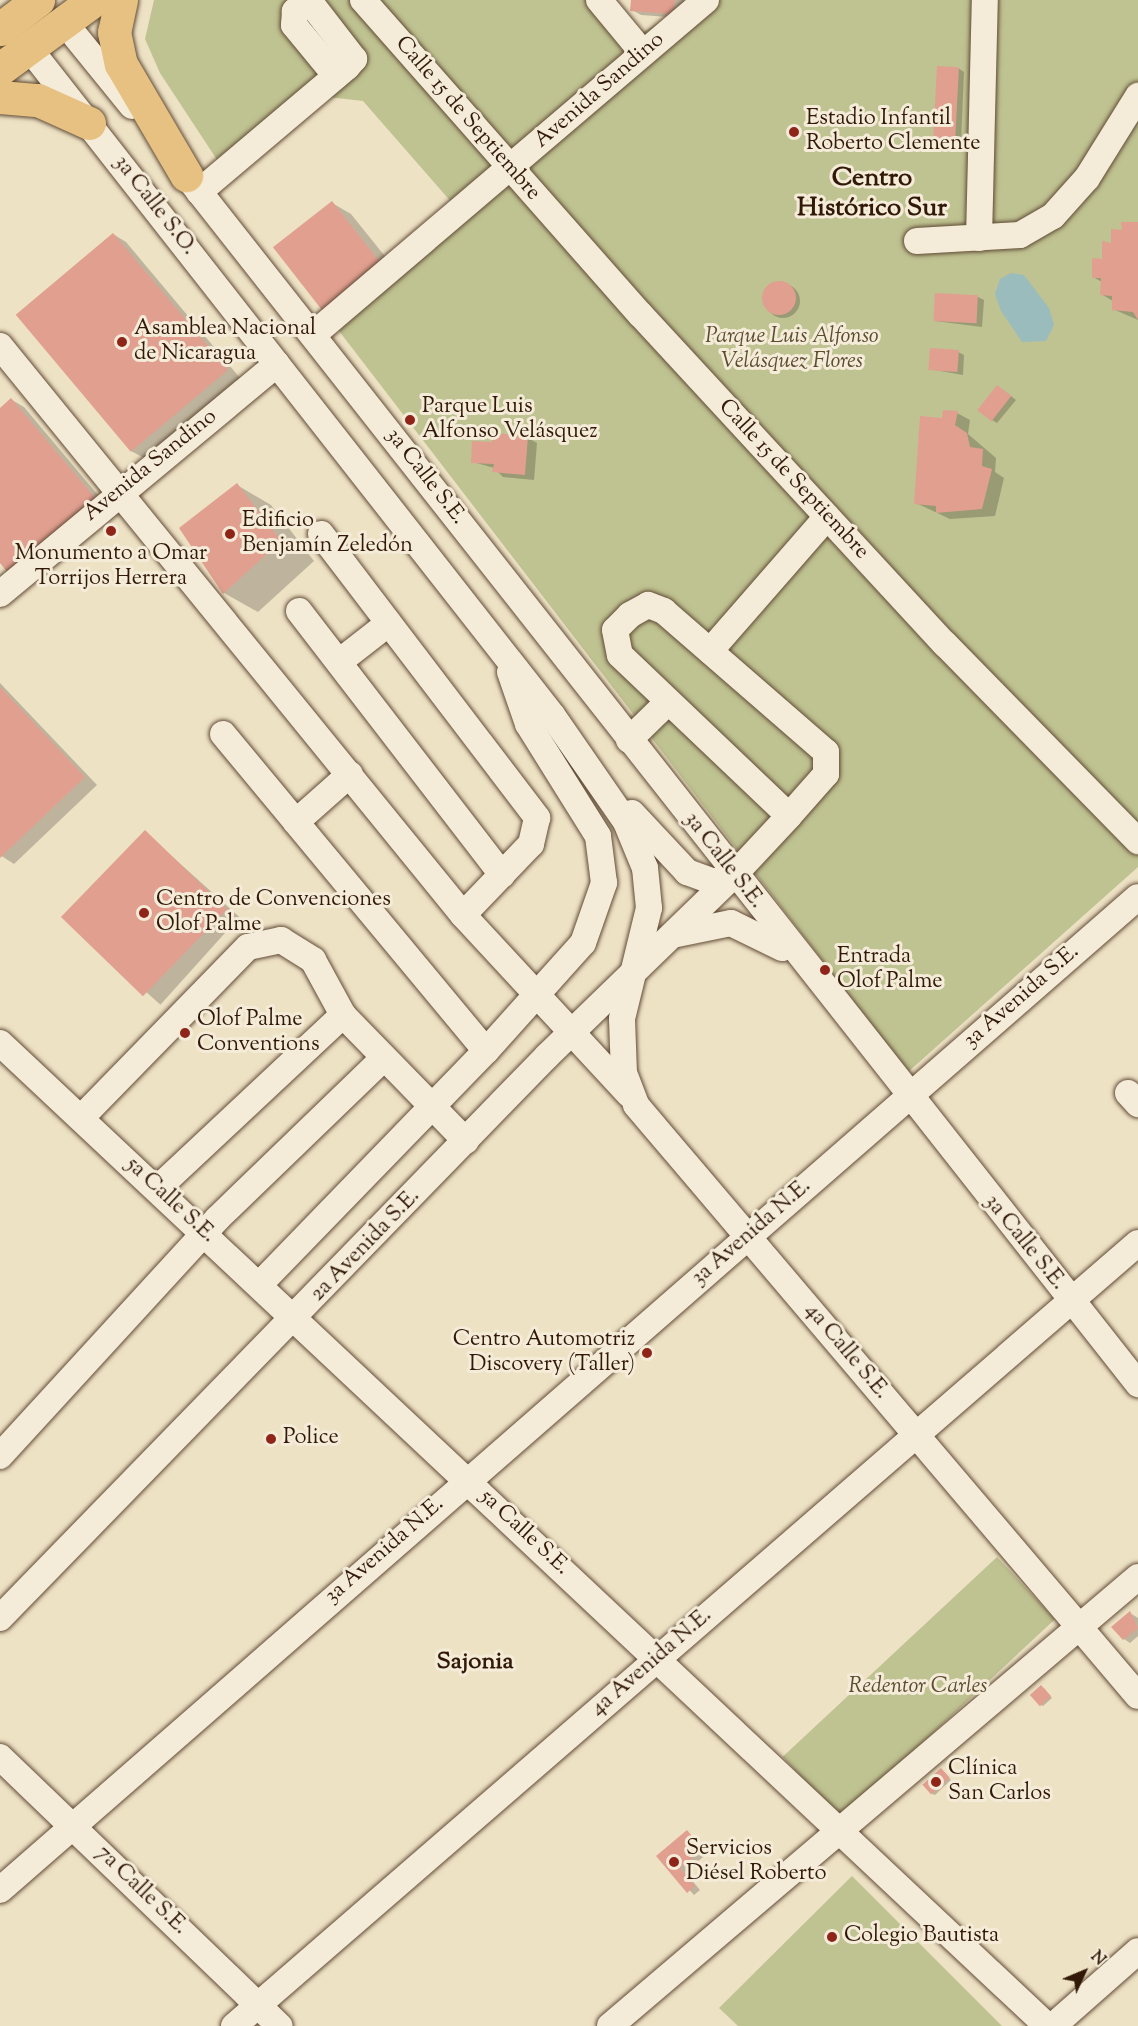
<!DOCTYPE html>
<meta charset="utf-8">
<style>
body{margin:0}
#map{position:relative;width:1138px;height:2026px;overflow:hidden;background:#eee2c5;font-family:"Sorts Mill Goudy",serif}
div>[style]{position:absolute}
.green>*{inset:0;background:#bfc291;transform-origin:0 0}
.water>*{inset:0;background:#9bbcbc}
.shadow>*{inset:0;background:#0003;transform-origin:0 0}
.round{border-radius:50%}
.building>*{inset:0;background:#e19f90;transform-origin:0 0}
.roads{filter:drop-shadow(0 0 2px #614b36) drop-shadow(0 0 2px #614b36)}
.minor>*{height:26px;margin:-13px;padding:0 13px;transform-origin:13px;border-radius:13px;background:#f4ecd9}
.highway>*{height:33px;margin:-16.5px;padding:0 16.5px;transform-origin:16.5px;border-radius:16.5px;background:#e7c182}
.dots>*{width:16px;height:16px;translate:-50% -50%;box-sizing:border-box;border:3px solid #f4ecd9;border-radius:50%}
span{translate:-50% -50%;white-space:nowrap;text-align:center;line-height:1.15;-webkit-text-stroke:6px #f4ecd9;paint-order:stroke}
.street-label{font-size:22px;color:#321907}
.poi-label{font-size:22px;color:#321907}
.left{translate:0 -50%;text-align:left}
.right{translate:-100% -50%;text-align:right}
.park-label{font-size:22px;color:#5c4c30;font-style:italic}
.neighbourhood-label{font-size:24px;color:#321907;font-weight:700}
.quarter-label{font-size:26px;color:#321907;font-weight:700}
.north{position:absolute;left:1054px;top:1942px;width:60px;height:60px;-webkit-text-stroke:4px #f4ecd9;paint-order:stroke;rotate:46deg;font-size:16px;font-weight:700;line-height:24px;text-align:center;color:#321907}
.north::after{content:'';display:block;margin:auto;width:21px;height:27px;background:#321907;clip-path:polygon(50% 0,100% 100%,50% 72%,0 100%)}
</style>
<div id="map">
<div class="green">
<div style="clip-path:polygon(154px 0,596px 0,625px 44px,693px 0,1138px 0,1138px 867px,908px 1072px,326px 314px,453px 204px,363px 101px,319px 96px,227px 175px,160px 73px,145px 39px)"></div>
<div style="left:997px;top:1557px;width:85px;height:293px;rotate:47deg"></div>
<div style="clip-path:polygon(852px 1876px,1002px 2026px,738px 2026px,719px 2008px)"></div>
</div>
<div class="water">
<div style="clip-path:polygon(1011px 273px,1024px 275px,1049px 308px,1054px 325px,1046px 341px,1022px 342px,1001px 311px,995px 294px,1000px 279px)"></div>
</div>
<div class="shadow">
<div style="clip-path:polygon(633px 0,684px 0,682px 18px,641px 15px,632px 10px)"></div>
<div style="clip-path:polygon(958px 68px,964px 72px,961px 143px,941px 142px,935px 138px)"></div>
<div style="clip-path:polygon(332px 203px,351px 214px,400px 275px,346px 324px,327px 313px)"></div>
<div style="clip-path:polygon(1138px 224px,1138px 320px,1113px 309px,1113px 301px,1101px 294px,1102px 282px,1093px 277px,1113px 244px)"></div>
<div style="clip-path:polygon(113px 234px,126px 242px,240px 378px,144px 458px,131px 451px)"></div>
<div class="round" style="left:766px;top:284px;width:34px;height:34px"></div>
<div style="clip-path:polygon(978px 297px,984px 300px,982px 327px,935px 321px)"></div>
<div style="clip-path:polygon(958px 352px,964px 355px,963px 375px,929px 369px)"></div>
<div style="clip-path:polygon(1003px 390px,1016px 400px,997px 423px,992px 420px)"></div>
<div style="clip-path:polygon(12px 400px,24px 407px,108px 507px,0 561px,0 409px)"></div>
<div style="clip-path:polygon(957px 413px,970px 420px,968px 434px,996px 458px,995px 472px,1004px 478px,995px 516px,950px 519px,916px 503px,943px 419px)"></div>
<div style="clip-path:polygon(528px 438px,537px 443px,534px 480px,503px 477px,494px 468px,473px 462px,493px 444px)"></div>
<div style="clip-path:polygon(237px 485px,271px 505px,314px 561px,258px 612px,224px 593px)"></div>
<div style="clip-path:polygon(0 683px,97px 785px,14px 864px,0 855px)"></div>
<div style="left:145px;top:832px;width:127px;height:118px;rotate:42deg"></div>
<div style="clip-path:polygon(1130px 1613px,1138px 1618px,1138px 1636px,1130px 1643px,1124px 1639px)"></div>
<div style="clip-path:polygon(1044px 1688px,1052px 1698px,1043px 1706px,1041px 1705px)"></div>
<div style="clip-path:polygon(943px 1771px,951px 1780px,935px 1795px,932px 1794px)"></div>
<div style="clip-path:polygon(687px 1832px,708px 1853px,685px 1872px,700px 1890px,694px 1895px,658px 1856px)"></div>
</div>
<div class="building">
<div style="clip-path:polygon(631px 0,675px 0,673px 14px,630px 11px)"></div>
<div style="left:937px;top:66px;width:22px;height:73px;rotate:3deg"></div>
<div style="left:332px;top:201px;width:80px;height:75px;rotate:52deg"></div>
<div style="clip-path:polygon(1121px 222px,1138px 222px,1138px 320px,1133px 312px,1112px 310px,1112px 296px,1100px 295px,1101px 278px,1092px 278px,1092px 258px,1102px 259px,1102px 241px,1111px 243px,1111px 229px,1122px 230px)"></div>
<div style="left:113px;top:233px;width:179px;height:127px;rotate:50deg"></div>
<div class="round" style="left:762px;top:281px;width:34px;height:34px"></div>
<div style="left:935px;top:293px;width:43px;height:28px;rotate:3deg"></div>
<div style="left:930px;top:348px;width:29px;height:22px;rotate:4deg"></div>
<div style="left:997px;top:385px;width:18px;height:32px;rotate:38deg"></div>
<div style="clip-path:polygon(11px 398px,96px 499px,8px 573px,0 563px,0 408px)"></div>
<div style="clip-path:polygon(943px 410px,958px 411px,955px 425px,967px 433px,970px 447px,983px 449px,982px 466px,992px 469px,982px 509px,936px 513px,936px 506px,914px 504px,920px 416px,942px 418px)"></div>
<div style="clip-path:polygon(493px 433px,528px 436px,525px 475px,492px 472px,494px 464px,471px 463px,472px 441px,492px 442px)"></div>
<div style="clip-path:polygon(237px 483px,281px 541px,223px 594px,179px 528px)"></div>
<div style="clip-path:polygon(0 687px,85px 777px,0 858px)"></div>
<div style="left:145px;top:830px;width:114px;height:121px;rotate:44deg"></div>
<div style="clip-path:polygon(1130px 1611px,1138px 1628px,1123px 1640px,1111px 1627px)"></div>
<div style="left:1041px;top:1685px;width:15px;height:15px;rotate:48deg"></div>
<div style="left:941px;top:1768px;width:13px;height:25px;rotate:48deg"></div>
<div style="clip-path:polygon(687px 1830px,703px 1849px,680px 1868px,695px 1886px,687px 1893px,656px 1856px)"></div>
</div>
<div class="roads">
<div class="minor">
<div style="left:363px;top:0;width:420px;rotate:48.6deg"></div>
<div style="left:641px;top:315px;width:448px;rotate:47.3deg"></div>
<div style="left:945px;top:644px;width:276px;rotate:45.6deg"></div>
<div style="left:599px;top:0;width:69px;rotate:50.3deg"></div>
<div style="left:64px;top:22px;width:108px;rotate:51deg"></div>
<div style="left:29px;top:48px;width:848px;rotate:51.9deg"></div>
<div style="left:552px;top:715px;width:130px;rotate:55.3deg"></div>
<div style="left:626px;top:822px;width:50px;rotate:67.6deg"></div>
<div style="left:645px;top:868px;width:40px;rotate:84.3deg"></div>
<div style="left:649px;top:908px;width:114px;rotate:103.7deg"></div>
<div style="left:622px;top:1019px;width:54px;rotate:87.9deg"></div>
<div style="left:624px;top:1073px;width:34px;rotate:69deg"></div>
<div style="left:636px;top:1105px;width:775px;rotate:49.66deg"></div>
<div style="left:175px;top:161px;width:1557px;rotate:51.78deg"></div>
<div style="left:199px;top:192px;width:194px;rotate:-40.2deg"></div>
<div style="left:347px;top:67px;width:11px;rotate:-49deg"></div>
<div style="left:354px;top:59px;width:67px;rotate:-127.7deg"></div>
<div style="left:313px;top:6px;width:10px;rotate:-169deg"></div>
<div style="left:303px;top:4px;width:11px;rotate:139deg"></div>
<div style="left:295px;top:11px;width:14px;rotate:94deg"></div>
<div style="left:294px;top:25px;width:66px;rotate:50.5deg"></div>
<div style="left:979px;top:238px;width:238px;rotate:-88.6deg"></div>
<div style="left:917px;top:241px;width:103px;rotate:-3.3deg"></div>
<div style="left:1020px;top:235px;width:38px;rotate:-30deg"></div>
<div style="left:1053px;top:216px;width:51px;rotate:-48.2deg"></div>
<div style="left:1087px;top:178px;width:97px;rotate:-58.1deg"></div>
<div style="left:314px;top:334px;width:515px;rotate:-40.43deg"></div>
<div style="left:0;top:346px;width:734px;rotate:50.86deg"></div>
<div style="left:463px;top:915px;width:244px;rotate:47.2deg"></div>
<div style="left:321px;top:534px;width:357px;rotate:52.7deg"></div>
<div style="left:537px;top:818px;width:27px;rotate:103deg"></div>
<div style="left:531px;top:844px;width:98px;rotate:133.8deg"></div>
<div style="left:0;top:594px;width:360px;rotate:-39.7deg"></div>
<div style="left:299px;top:611px;width:333px;rotate:52.4deg"></div>
<div style="left:710px;top:651px;width:178px;rotate:-48.9deg"></div>
<div style="left:339px;top:662px;width:63px;rotate:-38deg"></div>
<div style="left:223px;top:734px;width:114px;rotate:50.3deg"></div>
<div style="left:629px;top:740px;width:54px;rotate:-44.3deg"></div>
<div style="left:632px;top:813px;width:81px;rotate:47deg"></div>
<div style="left:687px;top:872px;width:29px;rotate:20deg"></div>
<div style="left:714px;top:882px;width:21px;rotate:-19deg"></div>
<div style="left:677px;top:934px;width:55px;rotate:-11.5deg"></div>
<div style="left:731px;top:923px;width:57px;rotate:26.1deg"></div>
<div style="left:0;top:1043px;width:1436px;rotate:43.19deg"></div>
<div style="left:486px;top:1051px;width:145px;rotate:-48.1deg"></div>
<div style="left:583px;top:943px;width:64px;rotate:-70.7deg"></div>
<div style="left:604px;top:883px;width:47px;rotate:-97.3deg"></div>
<div style="left:598px;top:836px;width:132px;rotate:-122deg"></div>
<div style="left:528px;top:724px;width:55px;rotate:-109.1deg"></div>
<div style="left:1128px;top:1093px;width:15px;rotate:48deg"></div>
<div style="left:81px;top:1118px;width:239px;rotate:-45.7deg"></div>
<div style="left:248px;top:947px;width:34px;rotate:-12deg"></div>
<div style="left:281px;top:940px;width:38px;rotate:32deg"></div>
<div style="left:313px;top:960px;width:63px;rotate:61.4deg"></div>
<div style="left:343px;top:1015px;width:176px;rotate:45.7deg"></div>
<div style="left:157px;top:1189px;width:255px;rotate:-43.1deg"></div>
<div style="left:260px;top:1284px;width:325px;rotate:-45.9deg"></div>
<div style="left:486px;top:1051px;width:298px;rotate:-129.7deg"></div>
<div style="left:296px;top:822px;width:72px;rotate:-41.6deg"></div>
<div style="left:0;top:1456px;width:321px;rotate:-47.5deg"></div>
<div style="left:217px;top:1219px;width:232px;rotate:-44deg"></div>
<div style="left:0;top:1618px;width:784px;rotate:-45.77deg"></div>
<div style="left:547px;top:1056px;width:260px;rotate:-44.1deg"></div>
<div style="left:734px;top:875px;width:81px;rotate:-47deg"></div>
<div style="left:789px;top:816px;width:56px;rotate:-48.6deg"></div>
<div style="left:826px;top:774px;width:22px;rotate:-90deg"></div>
<div style="left:826px;top:752px;width:215px;rotate:-139deg"></div>
<div style="left:664px;top:611px;width:17px;rotate:-159deg"></div>
<div style="left:648px;top:605px;width:21px;rotate:151deg"></div>
<div style="left:630px;top:615px;width:21px;rotate:135deg"></div>
<div style="left:615px;top:630px;width:25px;rotate:79deg"></div>
<div style="left:620px;top:655px;width:233px;rotate:43.6deg"></div>
<div style="left:0;top:1757px;width:388px;rotate:43.9deg"></div>
<div style="left:0;top:1890px;width:1510px;rotate:-41.11deg"></div>
<div style="left:234px;top:2026px;width:1196px;rotate:-40.9deg"></div>
<div style="left:610px;top:2026px;width:693px;rotate:-40.38deg"></div>
<div style="left:1053px;top:2026px;width:113px;rotate:-41.4deg"></div>
</div>
<div class="highway">
<div style="left:121px;top:0;width:33px;rotate:102deg"></div>
<div style="left:114px;top:32px;width:33px;rotate:78deg"></div>
<div style="left:121px;top:64px;width:129px;rotate:59.6deg"></div>
<div style="left:0;top:29px;width:48px;rotate:-37.3deg"></div>
<div style="left:0;top:69px;width:117px;rotate:-36.3deg"></div>
<div style="left:0;top:97px;width:38px;rotate:5deg"></div>
<div style="left:38px;top:100px;width:56px;rotate:24.3deg"></div>
</div>
</div>
<div class="dots">
<div style="left:794px;top:132px;background:#8f2418"></div>
<div style="left:122px;top:342px;background:#8f2418"></div>
<div style="left:410px;top:420px;background:#8f2418"></div>
<div style="left:111px;top:531px;background:#8f2418"></div>
<div style="left:230px;top:534px;background:#8f2418"></div>
<div style="left:144px;top:913px;background:#8f2418"></div>
<div style="left:825px;top:970px;background:#8f2418"></div>
<div style="left:185px;top:1033px;background:#8f2418"></div>
<div style="left:647px;top:1353px;background:#8f2418"></div>
<div style="left:271px;top:1439px;background:#8f2418"></div>
<div style="left:936px;top:1782px;background:#8f2418"></div>
<div style="left:674px;top:1862px;background:#8f2418"></div>
<div style="left:832px;top:1937px;background:#8f2418"></div>
</div>
<div class="street-label">
<span style="left:600px;top:91px;rotate:-41deg">Avenida Sandino</span>
<span style="left:467px;top:119px;rotate:49deg">Calle 15 de Septiembre</span>
<span style="left:154px;top:206px;rotate:52deg">3a Calle S.O.</span>
<span style="left:151px;top:466px;rotate:-39deg">Avenida Sandino</span>
<span style="left:425px;top:477px;rotate:52deg">3a Calle S.E.</span>
<span style="left:793px;top:480px;rotate:47deg">Calle 15 de Septiembre</span>
<span style="left:723px;top:861px;rotate:52deg">3a Calle S.E.</span>
<span style="left:1022px;top:997px;rotate:-41deg">3a Avenida S.E.</span>
<span style="left:170px;top:1201px;rotate:43deg">5a Calle S.E.</span>
<span style="left:752px;top:1233px;rotate:-41deg">3a Avenida N.E.</span>
<span style="left:1024px;top:1243px;rotate:51deg">3a Calle S.E.</span>
<span style="left:366px;top:1246px;rotate:-46deg">2a Avenida S.E.</span>
<span style="left:846px;top:1352px;rotate:50deg">4a Calle S.E.</span>
<span style="left:524px;top:1533px;rotate:43deg">5a Calle S.E.</span>
<span style="left:385px;top:1551px;rotate:-41deg">3a Avenida N.E.</span>
<span style="left:652px;top:1663px;rotate:-41deg">4a Avenida N.E.</span>
<span style="left:141px;top:1891px;rotate:44deg">7a Calle S.E.</span>
</div>
<div class="poi-label">
<span class="left" style="left:806px;top:132px">Estadio Infantil<br>Roberto Clemente</span>
<span class="left" style="left:134px;top:342px">Asamblea Nacional<br>de Nicaragua</span>
<span class="left" style="left:422px;top:420px">Parque Luis<br>Alfonso Velásquez</span>
<span class="left" style="left:242px;top:534px">Edificio<br>Benjamín Zeledón</span>
<span style="left:111px;top:567px">Monumento a Omar<br>Torrijos Herrera</span>
<span class="left" style="left:156px;top:913px">Centro de Convenciones<br>Olof Palme</span>
<span class="left" style="left:837px;top:970px">Entrada<br>Olof Palme</span>
<span class="left" style="left:197px;top:1033px">Olof Palme<br>Conventions</span>
<span class="right" style="left:635px;top:1353px">Centro Automotriz<br>Discovery (Taller)</span>
<span class="left" style="left:283px;top:1439px">Police</span>
<span class="left" style="left:948px;top:1782px">Clínica<br>San Carlos</span>
<span class="left" style="left:686px;top:1862px">Servicios<br>Diésel Roberto</span>
<span class="left" style="left:844px;top:1937px">Colegio Bautista</span>
</div>
<div class="park-label">
<span style="left:792px;top:350px">Parque Luis Alfonso<br>Velásquez Flores</span>
<span style="left:918px;top:1688px">Redentor Carles</span>
</div>
<div class="neighbourhood-label">
<span style="left:475px;top:1663px">Sajonia</span>
</div>
<div class="quarter-label">
<span style="left:872px;top:194px">Centro<br>Histórico Sur</span>
</div>
<div class="north">N</div>
</div>
